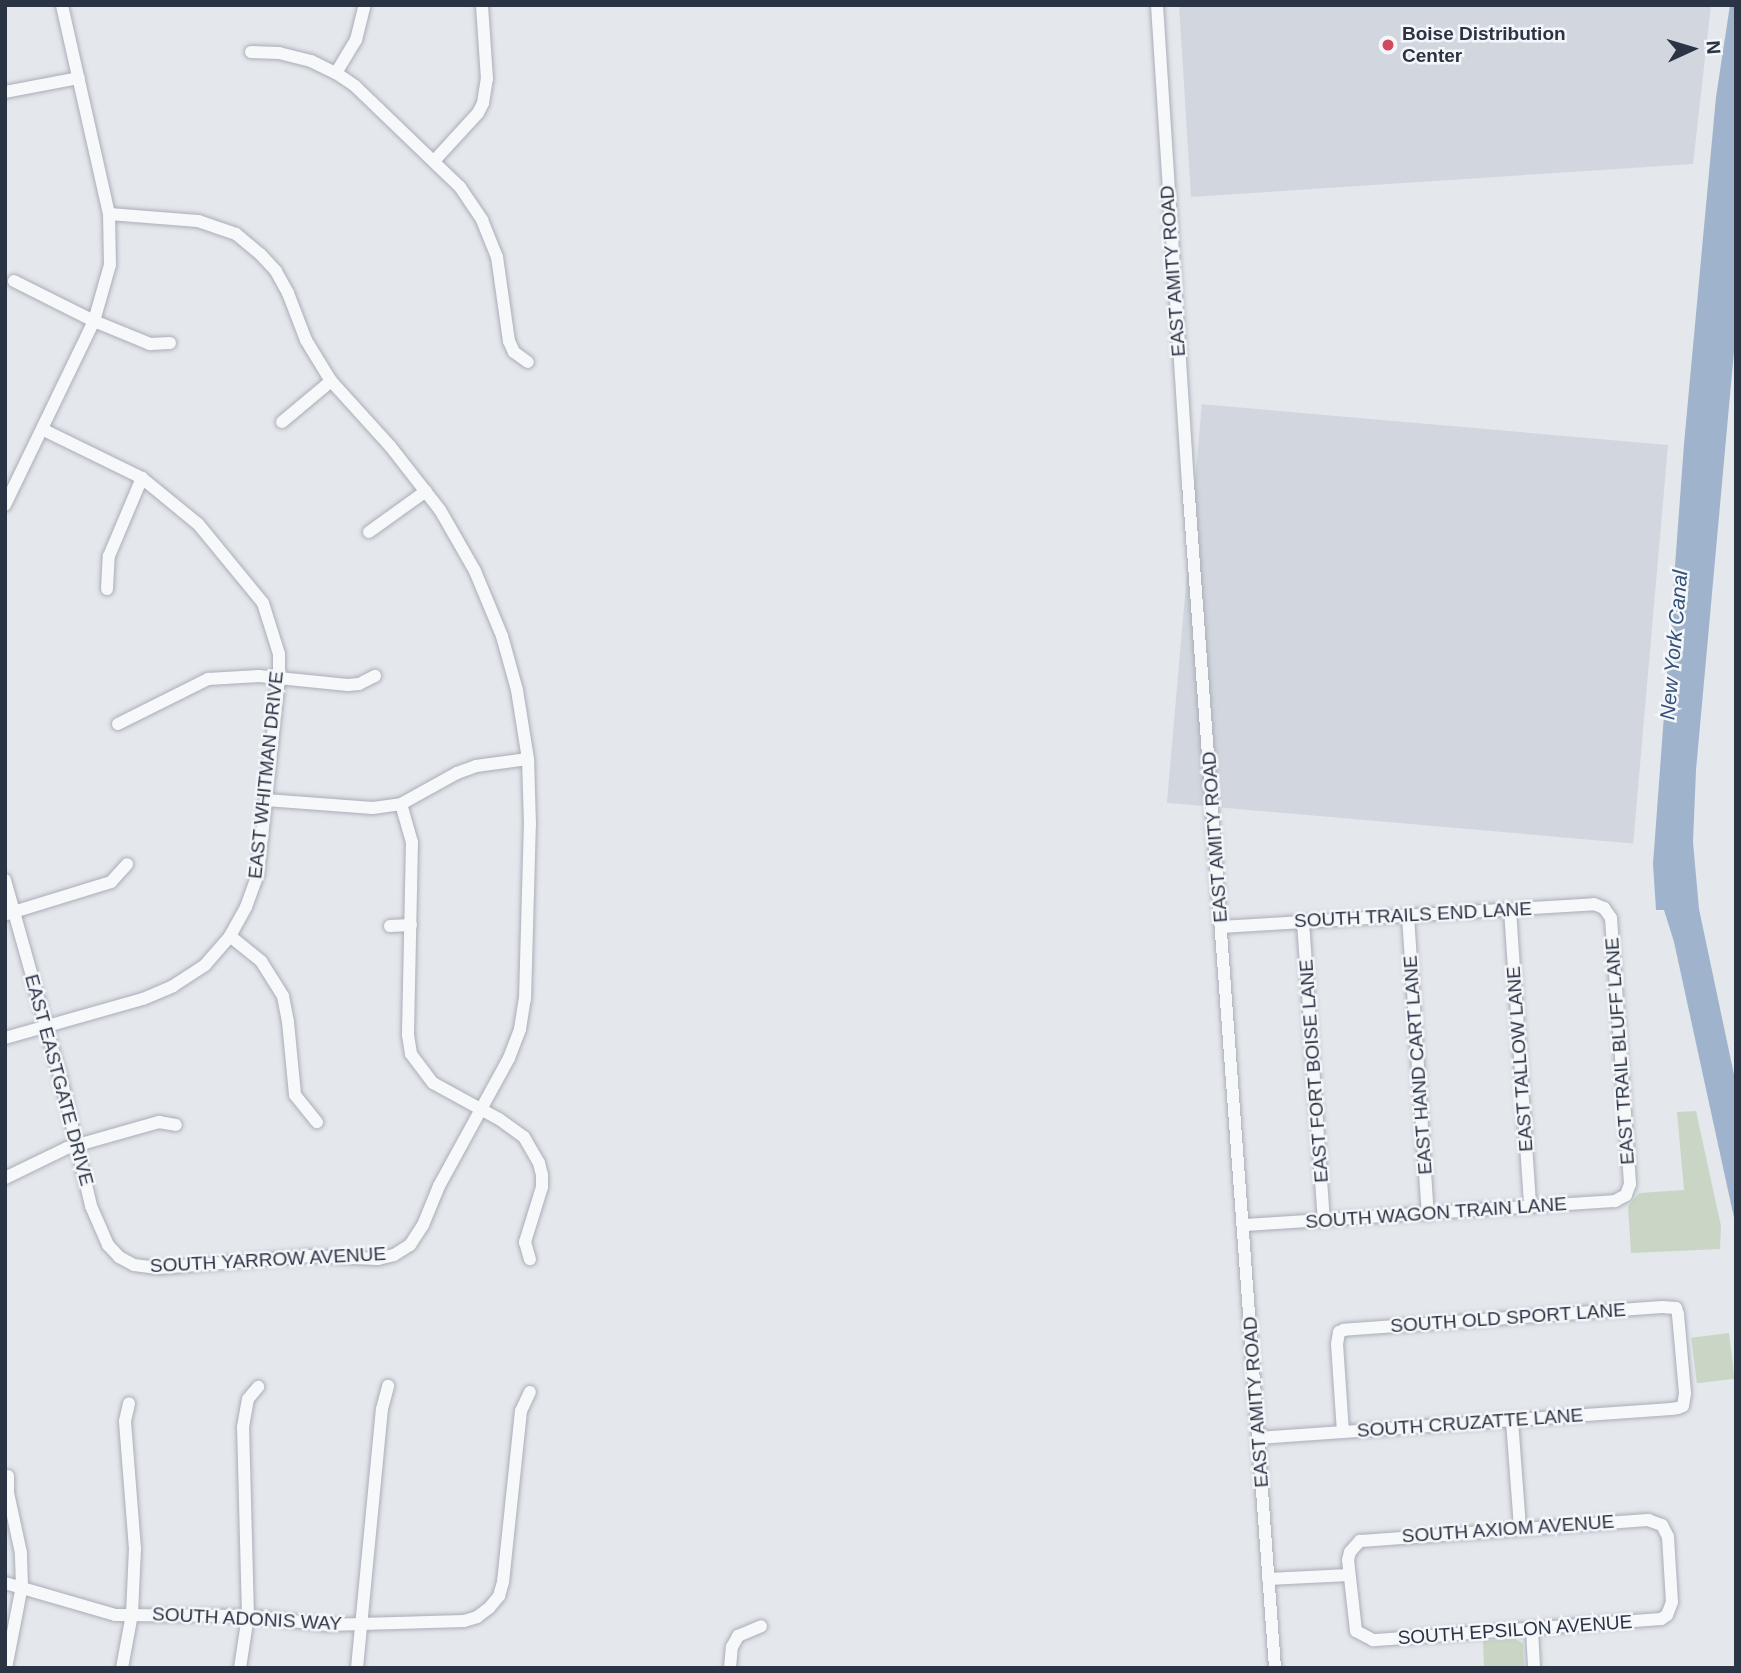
<!DOCTYPE html>
<style>
body{margin:0}
#map{position:relative;width:1741px;height:1673px;overflow:hidden;background:#e4e7ec;font-family:Arial,sans-serif}
div>[style]{position:absolute}
.built>*{inset:0;background:#d2d6de;transform-origin:0 0}
.green>*{inset:0;background:#c9d6c5;transform-origin:0 0}
.water>*{inset:0;background:#9fb4cc}
.roads{filter:drop-shadow(0 0 2px #a9aeb7) drop-shadow(0 0 2px #a9aeb7)}
.minor>*{height:12px;margin:-6px;padding:0 6px;transform-origin:6px;border-radius:6px;background:#f7f8fa}
.dots>*{width:19px;height:19px;translate:-50% -50%;box-sizing:border-box;border:4px solid #f4f6f9;border-radius:50%}
span{translate:-50% -50%;white-space:nowrap;text-align:center;line-height:1.15;-webkit-text-stroke:5px #f4f6f9;paint-order:stroke}
.poi-label{font-size:19px;color:#2b3445;font-weight:700}
.left{translate:0 -50%;text-align:left}
.street-label{font-size:19px;color:#2b3445}
.water-label{font-size:21px;color:#34527a;font-style:italic}
.frame{position:absolute;inset:0;border:7px solid #2b3445;pointer-events:none}
.north{position:absolute;left:1657px;top:14px;width:70px;height:70px;-webkit-text-stroke:5px #f4f6f9;paint-order:stroke;rotate:86deg;font-size:19px;font-weight:700;line-height:28px;text-align:center;color:#2b3445}
.north::after{content:'';display:block;margin:auto;width:24px;height:32px;background:#2b3445;clip-path:polygon(50% 0,100% 100%,50% 72%,0 100%)}
</style>
<div id="map">
<div class="built">
<div style="clip-path:polygon(1179px 5px,1711px 5px,1693px 164px,1191px 197px)"></div>
<div style="left:1668px;top:445px;width:400px;height:468px;rotate:95deg"></div>
</div>
<div class="green">
<div style="clip-path:polygon(1696px 1111px,1721px 1226px,1720px 1249px,1631px 1253px,1628px 1206px,1639px 1193px,1684px 1190px,1677px 1112px)"></div>
<div style="left:1729px;top:1333px;width:46px;height:38px;rotate:83deg"></div>
<div style="clip-path:polygon(1515px 1639px,1523px 1643px,1524px 1668px,1484px 1668px,1483px 1641px)"></div>
</div>
<div class="water">
<div style="clip-path:polygon(1730px 5px,1736px 5px,1736px 329px,1696px 770px,1693px 842px,1699px 909px,1736px 1084px,1736px 1227px,1674px 942px,1664px 910px,1656px 910px,1653px 864px,1684px 444px,1716px 97px)"></div>
</div>
<div class="roads">
<div class="minor">
<div style="left:1157px;top:5px;width:479px;rotate:86.3deg"></div>
<div style="left:1188px;top:483px;width:1188px;rotate:85.8deg"></div>
<div style="left:251px;top:52px;width:28px;rotate:2deg"></div>
<div style="left:279px;top:53px;width:33px;rotate:14deg"></div>
<div style="left:311px;top:61px;width:28px;rotate:26deg"></div>
<div style="left:336px;top:73px;width:23px;rotate:34deg"></div>
<div style="left:355px;top:86px;width:146px;rotate:43.9deg"></div>
<div style="left:460px;top:187px;width:40px;rotate:56deg"></div>
<div style="left:482px;top:220px;width:40px;rotate:68deg"></div>
<div style="left:497px;top:257px;width:85px;rotate:81.9deg"></div>
<div style="left:509px;top:341px;width:12px;rotate:66deg"></div>
<div style="left:514px;top:352px;width:17px;rotate:36deg"></div>
<div style="left:336px;top:73px;width:39px;rotate:-59deg"></div>
<div style="left:356px;top:40px;width:36px;rotate:-76deg"></div>
<div style="left:5px;top:92px;width:75px;rotate:-10.7deg"></div>
<div style="left:434px;top:161px;width:65px;rotate:-47.5deg"></div>
<div style="left:478px;top:113px;width:11px;rotate:-63deg"></div>
<div style="left:483px;top:103px;width:24px;rotate:-81deg"></div>
<div style="left:487px;top:79px;width:74px;rotate:-93.9deg"></div>
<div style="left:14px;top:281px;width:89px;rotate:26.6deg"></div>
<div style="left:94px;top:321px;width:61px;rotate:22.3deg"></div>
<div style="left:150px;top:344px;width:20px;rotate:-3deg"></div>
<div style="left:282px;top:422px;width:64px;rotate:-39.9deg"></div>
<div style="left:5px;top:505px;width:204px;rotate:-64.2deg"></div>
<div style="left:94px;top:321px;width:58px;rotate:-74.1deg"></div>
<div style="left:110px;top:265px;width:51px;rotate:-91.1deg"></div>
<div style="left:109px;top:214px;width:214px;rotate:-102.7deg"></div>
<div style="left:369px;top:532px;width:70px;rotate:-35.7deg"></div>
<div style="left:107px;top:589px;width:33px;rotate:-87deg"></div>
<div style="left:109px;top:556px;width:85px;rotate:-67.1deg"></div>
<div style="left:118px;top:724px;width:101px;rotate:-26.6deg"></div>
<div style="left:208px;top:679px;width:51px;rotate:-3.4deg"></div>
<div style="left:259px;top:676px;width:89px;rotate:5.8deg"></div>
<div style="left:348px;top:685px;width:11px;rotate:-5deg"></div>
<div style="left:359px;top:684px;width:18px;rotate:-27deg"></div>
<div style="left:266px;top:800px;width:107px;rotate:4.3deg"></div>
<div style="left:373px;top:808px;width:28px;rotate:-8deg"></div>
<div style="left:401px;top:804px;width:64px;rotate:-29deg"></div>
<div style="left:457px;top:773px;width:20px;rotate:-20deg"></div>
<div style="left:476px;top:766px;width:52px;rotate:-7.7deg"></div>
<div style="left:401px;top:804px;width:40px;rotate:74deg"></div>
<div style="left:412px;top:842px;width:193px;rotate:91.2deg"></div>
<div style="left:408px;top:1035px;width:19px;rotate:81deg"></div>
<div style="left:411px;top:1054px;width:36px;rotate:53deg"></div>
<div style="left:433px;top:1083px;width:75px;rotate:28.6deg"></div>
<div style="left:499px;top:1119px;width:31px;rotate:36deg"></div>
<div style="left:524px;top:1137px;width:30px;rotate:60deg"></div>
<div style="left:539px;top:1163px;width:12px;rotate:76deg"></div>
<div style="left:542px;top:1175px;width:12px;rotate:90deg"></div>
<div style="left:542px;top:1187px;width:58px;rotate:107.2deg"></div>
<div style="left:525px;top:1242px;width:18px;rotate:74deg"></div>
<div style="left:5px;top:880px;width:211px;rotate:74.3deg"></div>
<div style="left:62px;top:1083px;width:126px;rotate:76.7deg"></div>
<div style="left:91px;top:1206px;width:43px;rotate:66.4deg"></div>
<div style="left:108px;top:1245px;width:16px;rotate:47deg"></div>
<div style="left:119px;top:1257px;width:17px;rotate:28deg"></div>
<div style="left:134px;top:1265px;width:24px;rotate:7deg"></div>
<div style="left:158px;top:1268px;width:151px;rotate:-4.5deg"></div>
<div style="left:309px;top:1256px;width:69px;rotate:2.5deg"></div>
<div style="left:378px;top:1259px;width:16px;rotate:-14deg"></div>
<div style="left:394px;top:1255px;width:19px;rotate:-32deg"></div>
<div style="left:410px;top:1245px;width:24px;rotate:-57deg"></div>
<div style="left:423px;top:1225px;width:42px;rotate:-67.7deg"></div>
<div style="left:439px;top:1186px;width:146px;rotate:-61.3deg"></div>
<div style="left:509px;top:1058px;width:31px;rotate:-69deg"></div>
<div style="left:520px;top:1029px;width:30px;rotate:-81deg"></div>
<div style="left:525px;top:999px;width:174px;rotate:-88.4deg"></div>
<div style="left:530px;top:825px;width:66px;rotate:-91.7deg"></div>
<div style="left:528px;top:759px;width:70px;rotate:-99.1deg"></div>
<div style="left:517px;top:690px;width:56px;rotate:-105.5deg"></div>
<div style="left:502px;top:636px;width:70px;rotate:-112.6deg"></div>
<div style="left:475px;top:571px;width:70px;rotate:-119.8deg"></div>
<div style="left:440px;top:510px;width:81px;rotate:-128deg"></div>
<div style="left:390px;top:446px;width:88px;rotate:-132.2deg"></div>
<div style="left:331px;top:381px;width:48px;rotate:-121.4deg"></div>
<div style="left:306px;top:340px;width:50px;rotate:-111deg"></div>
<div style="left:288px;top:293px;width:25px;rotate:-119deg"></div>
<div style="left:276px;top:271px;width:23px;rotate:-133deg"></div>
<div style="left:260px;top:254px;width:31px;rotate:-140deg"></div>
<div style="left:236px;top:234px;width:40px;rotate:-161.1deg"></div>
<div style="left:198px;top:221px;width:89px;rotate:-175.5deg"></div>
<div style="left:1510px;top:910px;width:298px;rotate:86.1deg"></div>
<div style="left:7px;top:914px;width:109px;rotate:-17.1deg"></div>
<div style="left:111px;top:882px;width:24px;rotate:-48deg"></div>
<div style="left:1408px;top:916px;width:299px;rotate:86.2deg"></div>
<div style="left:1303px;top:922px;width:299px;rotate:86deg"></div>
<div style="left:390px;top:926px;width:21px;rotate:-3deg"></div>
<div style="left:1221px;top:927px;width:374px;rotate:-3.5deg"></div>
<div style="left:1594px;top:904px;width:11px;rotate:22deg"></div>
<div style="left:1604px;top:908px;width:12px;rotate:55deg"></div>
<div style="left:1611px;top:918px;width:267px;rotate:85.9deg"></div>
<div style="left:1630px;top:1184px;width:12px;rotate:110deg"></div>
<div style="left:1626px;top:1195px;width:13px;rotate:151deg"></div>
<div style="left:1615px;top:1201px;width:372px;rotate:176.3deg"></div>
<div style="left:230px;top:936px;width:40px;rotate:39deg"></div>
<div style="left:261px;top:961px;width:41px;rotate:57.8deg"></div>
<div style="left:283px;top:996px;width:26px;rotate:79deg"></div>
<div style="left:288px;top:1022px;width:73px;rotate:84.5deg"></div>
<div style="left:295px;top:1095px;width:35px;rotate:51deg"></div>
<div style="left:5px;top:1038px;width:143px;rotate:-15.8deg"></div>
<div style="left:143px;top:999px;width:33px;rotate:-23deg"></div>
<div style="left:173px;top:986px;width:38px;rotate:-33deg"></div>
<div style="left:205px;top:965px;width:38px;rotate:-49deg"></div>
<div style="left:230px;top:936px;width:33px;rotate:-61deg"></div>
<div style="left:246px;top:907px;width:35px;rotate:-70deg"></div>
<div style="left:258px;top:874px;width:197px;rotate:-83.9deg"></div>
<div style="left:279px;top:678px;width:24px;rotate:-90deg"></div>
<div style="left:279px;top:654px;width:53px;rotate:-107.4deg"></div>
<div style="left:263px;top:603px;width:102px;rotate:-129.4deg"></div>
<div style="left:198px;top:524px;width:72px;rotate:-140.6deg"></div>
<div style="left:142px;top:478px;width:111px;rotate:-153.9deg"></div>
<div style="left:5px;top:1178px;width:69px;rotate:-25.8deg"></div>
<div style="left:67px;top:1148px;width:96px;rotate:-15.8deg"></div>
<div style="left:159px;top:1122px;width:17px;rotate:10deg"></div>
<div style="left:1512px;top:1421px;width:107px;rotate:85.7deg"></div>
<div style="left:1258px;top:1438px;width:85px;rotate:-4deg"></div>
<div style="left:1343px;top:1432px;width:329px;rotate:-4deg"></div>
<div style="left:1671px;top:1409px;width:7px;rotate:-8deg"></div>
<div style="left:1678px;top:1408px;width:5px;rotate:-22deg"></div>
<div style="left:1683px;top:1406px;width:13px;rotate:-81deg"></div>
<div style="left:1685px;top:1393px;width:79px;rotate:-95.1deg"></div>
<div style="left:1678px;top:1314px;width:6px;rotate:-108deg"></div>
<div style="left:1676px;top:1308px;width:14px;rotate:-176deg"></div>
<div style="left:1662px;top:1307px;width:319px;rotate:175.9deg"></div>
<div style="left:1344px;top:1330px;width:5px;rotate:158deg"></div>
<div style="left:1339px;top:1332px;width:12px;rotate:99deg"></div>
<div style="left:1337px;top:1344px;width:88px;rotate:86.1deg"></div>
<div style="left:1648px;top:1520px;width:15px;rotate:20deg"></div>
<div style="left:1662px;top:1525px;width:13px;rotate:63deg"></div>
<div style="left:1668px;top:1537px;width:65px;rotate:86.5deg"></div>
<div style="left:1672px;top:1602px;width:14px;rotate:111deg"></div>
<div style="left:1667px;top:1615px;width:7px;rotate:146deg"></div>
<div style="left:1661px;top:1619px;width:289px;rotate:175.8deg"></div>
<div style="left:1373px;top:1640px;width:19px;rotate:-152deg"></div>
<div style="left:1356px;top:1631px;width:71px;rotate:-96.4deg"></div>
<div style="left:1348px;top:1560px;width:8px;rotate:-76deg"></div>
<div style="left:1350px;top:1552px;width:15px;rotate:-48deg"></div>
<div style="left:1360px;top:1541px;width:289px;rotate:-4.2deg"></div>
<div style="left:1268px;top:1579px;width:81px;rotate:-2.8deg"></div>
<div style="left:5px;top:1583px;width:115px;rotate:16.2deg"></div>
<div style="left:115px;top:1615px;width:133px;rotate:0.4deg"></div>
<div style="left:248px;top:1616px;width:80px;rotate:6.5deg"></div>
<div style="left:327px;top:1625px;width:137px;rotate:-1.7deg"></div>
<div style="left:464px;top:1621px;width:14px;rotate:-17deg"></div>
<div style="left:477px;top:1617px;width:15px;rotate:-37deg"></div>
<div style="left:489px;top:1608px;width:16px;rotate:-50deg"></div>
<div style="left:499px;top:1596px;width:15px;rotate:-74deg"></div>
<div style="left:503px;top:1582px;width:172px;rotate:-84deg"></div>
<div style="left:521px;top:1411px;width:21px;rotate:-65deg"></div>
<div style="left:1532px;top:1629px;width:39px;rotate:87deg"></div>
<div style="left:6px;top:1668px;width:84px;rotate:-79deg"></div>
<div style="left:22px;top:1586px;width:33px;rotate:-92deg"></div>
<div style="left:21px;top:1553px;width:61px;rotate:-102.2deg"></div>
<div style="left:8px;top:1493px;width:17px;rotate:-90deg"></div>
<div style="left:122px;top:1668px;width:55px;rotate:-79.5deg"></div>
<div style="left:132px;top:1614px;width:65px;rotate:-87.4deg"></div>
<div style="left:135px;top:1549px;width:128px;rotate:-94.5deg"></div>
<div style="left:125px;top:1421px;width:18px;rotate:-77deg"></div>
<div style="left:240px;top:1668px;width:53px;rotate:-81.3deg"></div>
<div style="left:248px;top:1616px;width:189px;rotate:-91.5deg"></div>
<div style="left:243px;top:1427px;width:28px;rotate:-80deg"></div>
<div style="left:248px;top:1399px;width:16px;rotate:-50deg"></div>
<div style="left:357px;top:1668px;width:260px;rotate:-84.5deg"></div>
<div style="left:382px;top:1409px;width:24px;rotate:-75deg"></div>
<div style="left:730px;top:1668px;width:21px;rotate:-85deg"></div>
<div style="left:732px;top:1647px;width:13px;rotate:-61deg"></div>
<div style="left:738px;top:1636px;width:25px;rotate:-23deg"></div>
</div>
</div>
<div class="dots">
<div style="left:1388px;top:45px;background:#d1495b"></div>
</div>
<div class="poi-label">
<span class="left" style="left:1402px;top:45px">Boise Distribution<br>Center</span>
</div>
<div class="street-label">
<span style="left:1173px;top:271px;rotate:-94deg">EAST AMITY ROAD</span>
<span style="left:266px;top:775px;rotate:-84deg">EAST WHITMAN DRIVE</span>
<span style="left:1215px;top:837px;rotate:-94deg">EAST AMITY ROAD</span>
<span style="left:1413px;top:915px;rotate:-3deg">SOUTH TRAILS END LANE</span>
<span style="left:1620px;top:1051px;rotate:-94deg">EAST TRAIL BLUFF LANE</span>
<span style="left:1520px;top:1059px;rotate:-94deg">EAST TALLOW LANE</span>
<span style="left:1418px;top:1065px;rotate:-94deg">EAST HAND CART LANE</span>
<span style="left:1314px;top:1071px;rotate:-94deg">EAST FORT BOISE LANE</span>
<span style="left:59px;top:1080px;rotate:75deg">EAST EASTGATE DRIVE</span>
<span style="left:1436px;top:1213px;rotate:-4deg">SOUTH WAGON TRAIN LANE</span>
<span style="left:268px;top:1260px;rotate:-3deg">SOUTH YARROW AVENUE</span>
<span style="left:1508px;top:1318px;rotate:-4deg">SOUTH OLD SPORT LANE</span>
<span style="left:1256px;top:1402px;rotate:-94deg">EAST AMITY ROAD</span>
<span style="left:1470px;top:1423px;rotate:-4deg">SOUTH CRUZATTE LANE</span>
<span style="left:1508px;top:1529px;rotate:-4deg">SOUTH AXIOM AVENUE</span>
<span style="left:247px;top:1619px;rotate:3deg">SOUTH ADONIS WAY</span>
<span style="left:1515px;top:1630px;rotate:-4deg">SOUTH EPSILON AVENUE</span>
</div>
<div class="water-label">
<span style="left:1674px;top:645px;rotate:-85deg">New York Canal</span>
</div>
<div class="frame"></div>
<div class="north">N</div>
</div>
